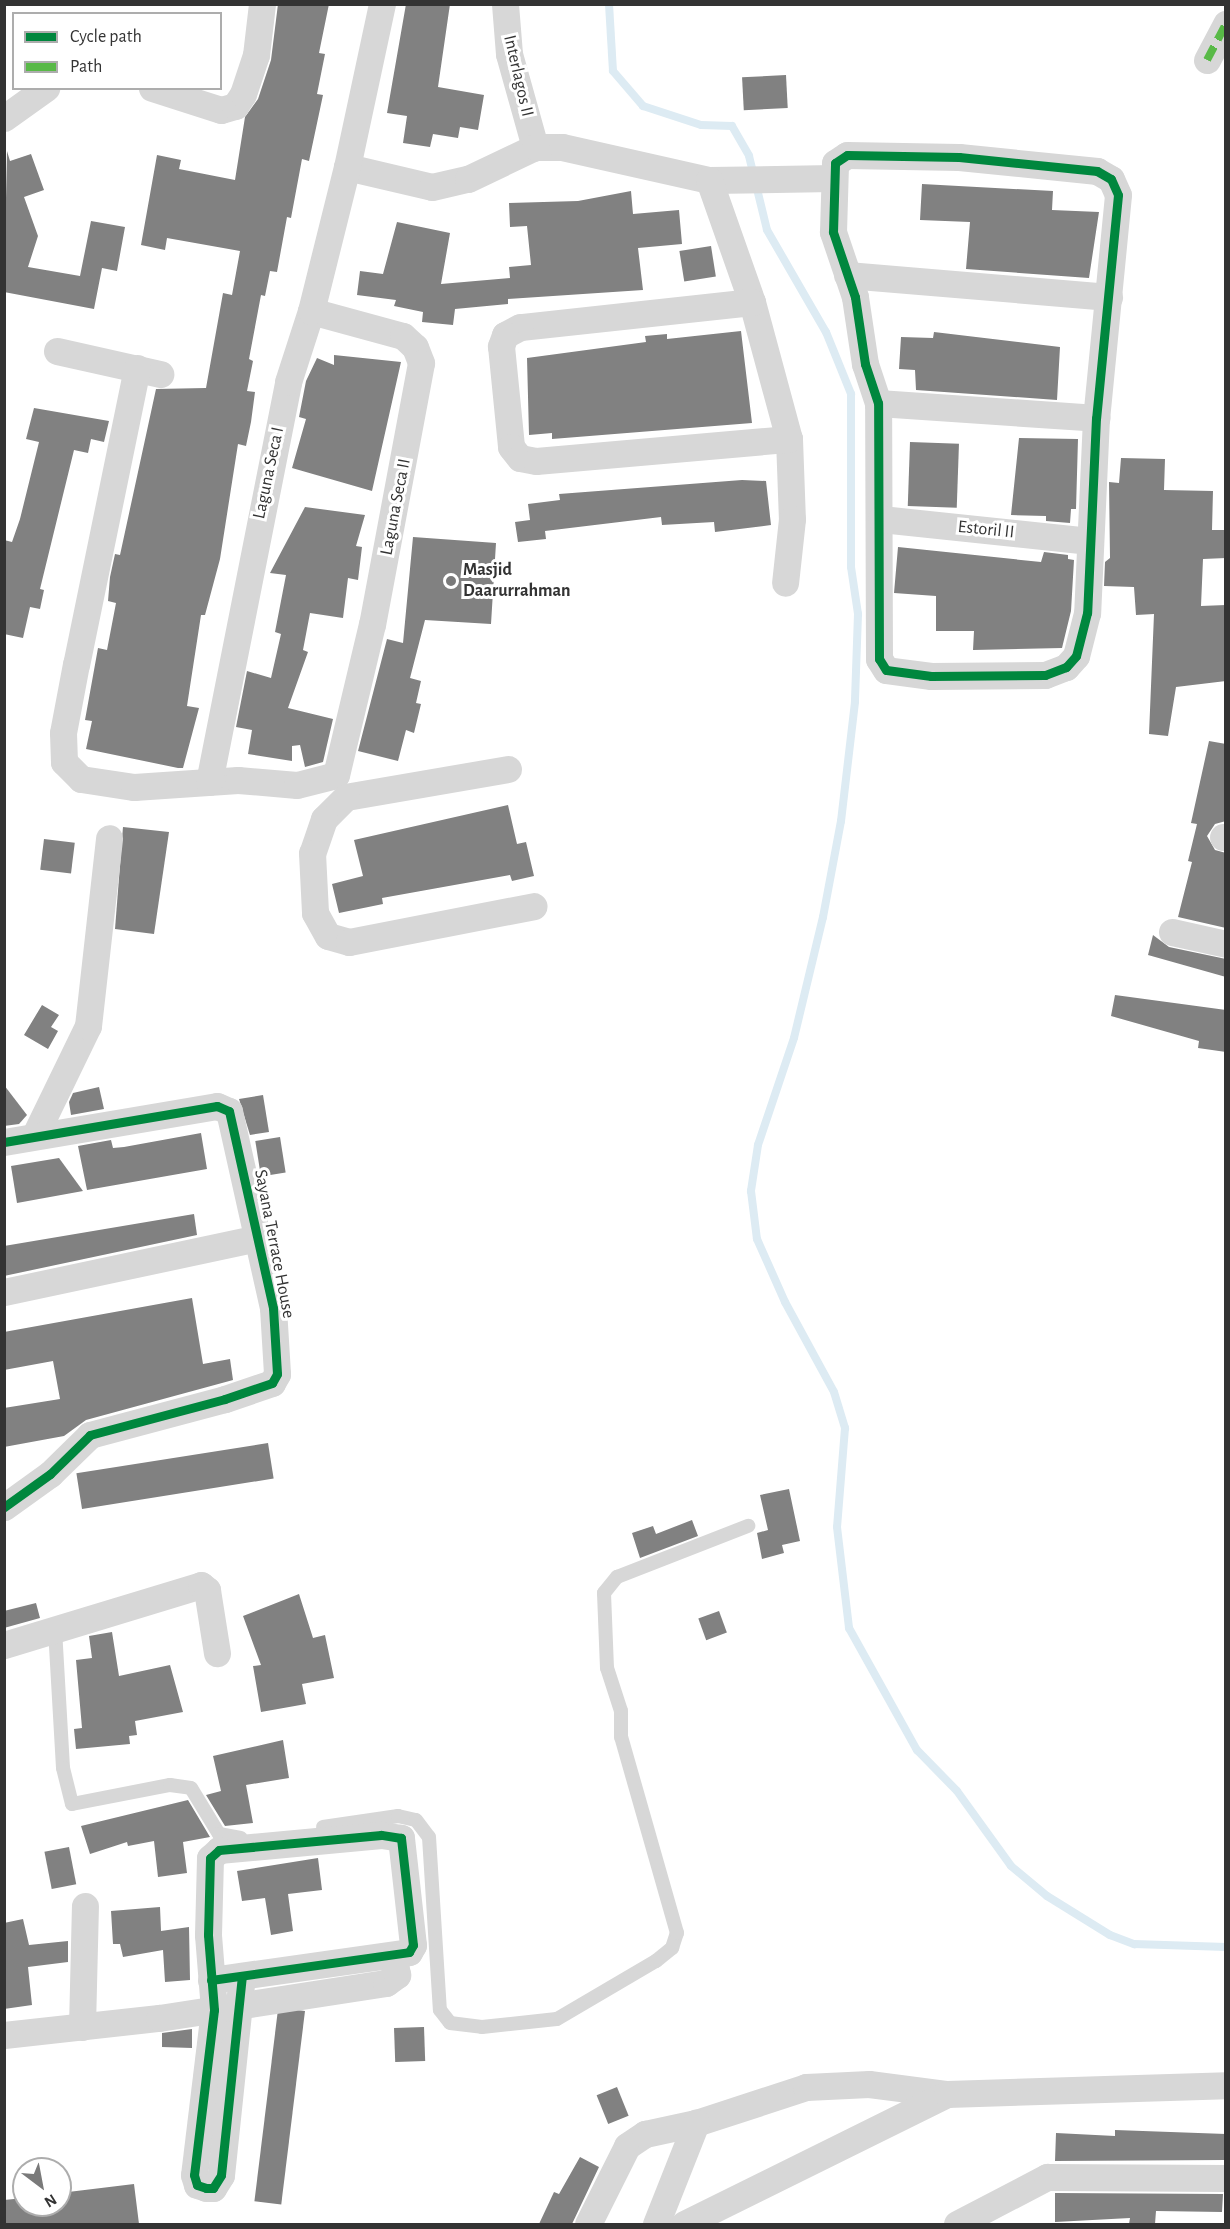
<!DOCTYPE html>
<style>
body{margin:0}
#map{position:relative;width:1230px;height:2229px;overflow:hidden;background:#fff;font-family:"Alegreya Sans",sans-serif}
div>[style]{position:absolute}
.stream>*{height:8px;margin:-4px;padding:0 4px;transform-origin:4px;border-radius:4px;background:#ddebf3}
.building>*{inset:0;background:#818181;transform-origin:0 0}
.lane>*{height:14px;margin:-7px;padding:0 7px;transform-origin:7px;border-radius:7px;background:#d7d7d7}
.street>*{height:27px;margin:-13.5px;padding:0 13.5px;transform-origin:13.5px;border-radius:13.5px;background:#d7d7d7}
.quiet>*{height:8px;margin-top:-4px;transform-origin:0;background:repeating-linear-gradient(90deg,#58b947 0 15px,transparent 0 23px)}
.cycleway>*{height:9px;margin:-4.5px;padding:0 4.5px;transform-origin:4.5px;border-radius:4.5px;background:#00873e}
.dots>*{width:16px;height:16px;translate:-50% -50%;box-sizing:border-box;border:3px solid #fff;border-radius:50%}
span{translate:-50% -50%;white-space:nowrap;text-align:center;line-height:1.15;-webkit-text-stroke:6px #fff;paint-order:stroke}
.street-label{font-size:18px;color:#333}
.poi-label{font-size:18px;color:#333;font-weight:700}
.left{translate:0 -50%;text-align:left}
.frame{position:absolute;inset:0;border:6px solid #333;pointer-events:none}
.legend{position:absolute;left:12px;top:12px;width:210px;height:78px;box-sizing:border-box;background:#fff;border:2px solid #adadad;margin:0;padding:8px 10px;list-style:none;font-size:18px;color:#333}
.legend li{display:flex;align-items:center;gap:12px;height:30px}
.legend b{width:30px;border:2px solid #adadad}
.north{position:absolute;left:12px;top:2157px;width:60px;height:60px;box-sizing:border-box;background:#fff;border:2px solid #adadad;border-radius:50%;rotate:148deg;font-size:16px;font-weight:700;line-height:24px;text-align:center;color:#333}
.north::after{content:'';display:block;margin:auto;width:21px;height:27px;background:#7a7a7a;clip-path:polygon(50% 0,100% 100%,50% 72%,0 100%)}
</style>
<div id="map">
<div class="stream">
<div style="left:609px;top:4px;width:67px;rotate:86.6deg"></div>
<div style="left:613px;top:71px;width:46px;rotate:49.4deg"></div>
<div style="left:643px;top:106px;width:61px;rotate:18.1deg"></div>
<div style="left:701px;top:125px;width:31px;rotate:2deg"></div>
<div style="left:732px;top:126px;width:34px;rotate:60deg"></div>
<div style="left:749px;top:156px;width:76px;rotate:76.3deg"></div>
<div style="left:767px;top:230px;width:118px;rotate:60deg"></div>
<div style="left:826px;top:332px;width:67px;rotate:68deg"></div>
<div style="left:851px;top:394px;width:173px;rotate:90deg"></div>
<div style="left:851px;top:567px;width:48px;rotate:81.5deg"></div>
<div style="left:858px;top:614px;width:88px;rotate:92deg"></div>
<div style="left:855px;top:702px;width:120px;rotate:96.7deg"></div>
<div style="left:841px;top:821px;width:98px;rotate:100.6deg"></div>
<div style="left:823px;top:917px;width:124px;rotate:103.5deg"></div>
<div style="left:794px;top:1038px;width:113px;rotate:108.6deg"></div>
<div style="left:758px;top:1145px;width:47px;rotate:98.7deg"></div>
<div style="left:751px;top:1191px;width:48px;rotate:82.9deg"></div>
<div style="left:757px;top:1239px;width:69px;rotate:66deg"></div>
<div style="left:785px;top:1302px;width:102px;rotate:61.4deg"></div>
<div style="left:834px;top:1392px;width:38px;rotate:73deg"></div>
<div style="left:845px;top:1428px;width:99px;rotate:94.6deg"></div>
<div style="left:837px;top:1527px;width:102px;rotate:83.2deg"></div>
<div style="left:849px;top:1628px;width:140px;rotate:60.9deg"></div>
<div style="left:917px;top:1750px;width:57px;rotate:45.7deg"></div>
<div style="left:957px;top:1791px;width:92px;rotate:54.2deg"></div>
<div style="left:1011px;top:1866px;width:47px;rotate:39.8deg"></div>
<div style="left:1047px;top:1896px;width:74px;rotate:31.8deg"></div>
<div style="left:1110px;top:1935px;width:26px;rotate:21deg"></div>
<div style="left:1134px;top:1944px;width:92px;rotate:1.9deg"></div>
</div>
<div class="building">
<div style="clip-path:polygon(278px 4px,329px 4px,319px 53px,325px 54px,317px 94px,323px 95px,309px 161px,302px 159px,291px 218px,287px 217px,277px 272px,270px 271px,265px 296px,261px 295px,249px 359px,253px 361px,247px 391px,255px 392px,251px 422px,246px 446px,238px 444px,220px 559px,205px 615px,201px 615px,187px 706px,199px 708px,183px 768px,178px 768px,86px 749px,92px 721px,85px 720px,98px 648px,107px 650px,116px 603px,108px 601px,110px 577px,115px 554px,120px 555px,156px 389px,206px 388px,223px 293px,232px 295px,240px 251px,167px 238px,165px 250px,141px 245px,157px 155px,181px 160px,179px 169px,235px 180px,245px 117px,258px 99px,271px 60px)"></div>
<div style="clip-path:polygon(406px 4px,450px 4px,438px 87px,484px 95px,478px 130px,460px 127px,458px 138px,433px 134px,430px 147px,403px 143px,407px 116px,387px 113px)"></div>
<div style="left:786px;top:75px;width:33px;height:44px;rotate:87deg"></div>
<div style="clip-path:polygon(7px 151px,10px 161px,31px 154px,44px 190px,24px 197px,38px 236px,28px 267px,80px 276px,91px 221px,125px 227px,117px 271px,102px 268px,94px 309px,4px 292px)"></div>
<div style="clip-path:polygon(922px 184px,1053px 191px,1052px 210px,1099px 212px,1089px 278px,966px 269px,970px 222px,920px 220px)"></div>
<div style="clip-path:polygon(631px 191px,633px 214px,679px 210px,682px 244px,638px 248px,643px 290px,508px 299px,508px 304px,455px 309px,453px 325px,422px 322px,423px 312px,394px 306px,396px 300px,357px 295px,360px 271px,383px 274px,397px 222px,450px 233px,441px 284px,510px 278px,509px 267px,531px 265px,527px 226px,510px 227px,509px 203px,578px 201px)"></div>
<div style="left:711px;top:246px;width:31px;height:32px;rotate:81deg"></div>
<div style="clip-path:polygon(741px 331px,752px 423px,552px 439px,552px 433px,529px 435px,527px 358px,646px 342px,645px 336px,667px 334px,667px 339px)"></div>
<div style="clip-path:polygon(934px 332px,1060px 347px,1057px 400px,916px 390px,915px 370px,899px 369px,901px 337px,933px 338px)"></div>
<div style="clip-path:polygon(334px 355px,401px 362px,372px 491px,292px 468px,306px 419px,299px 417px,306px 381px,317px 358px,334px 365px)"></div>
<div style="clip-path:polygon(34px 408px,109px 421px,104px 442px,91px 439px,88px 453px,74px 450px,40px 589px,44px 590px,40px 609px,30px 607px,23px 638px,4px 634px,4px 540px,12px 542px,20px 519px,39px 442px,26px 439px)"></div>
<div style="clip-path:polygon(1019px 438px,1078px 439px,1076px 509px,1071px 509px,1070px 523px,1046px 521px,1046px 516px,1011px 515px)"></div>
<div style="left:910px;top:442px;width:49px;height:64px;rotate:2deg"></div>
<div style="clip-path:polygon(1121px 458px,1165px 459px,1164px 490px,1213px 491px,1212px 530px,1226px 530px,1226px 558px,1203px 559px,1201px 606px,1226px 605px,1226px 681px,1176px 687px,1168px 736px,1149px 734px,1154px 614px,1136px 615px,1134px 587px,1104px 586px,1105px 562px,1110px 558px,1109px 482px,1119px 483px)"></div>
<div style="clip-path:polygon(742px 480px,766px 481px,771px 525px,715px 532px,714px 522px,662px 525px,661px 517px,545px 531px,546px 539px,518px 542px,515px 522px,530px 520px,528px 504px,560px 500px,559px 494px)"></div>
<div style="clip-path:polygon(305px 507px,365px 515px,356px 546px,362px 547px,358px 580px,348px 578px,343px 618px,310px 613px,303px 650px,308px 652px,288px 708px,333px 719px,323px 762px,305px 767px,300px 745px,292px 746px,292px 761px,248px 754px,252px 730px,236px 727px,247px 671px,271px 678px,281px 634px,275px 632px,286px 575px,270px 573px)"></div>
<div style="clip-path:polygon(413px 537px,496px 543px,491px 624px,425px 620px,410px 678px,421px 681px,416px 703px,421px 704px,414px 733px,406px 730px,398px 761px,358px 751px,387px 639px,403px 643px)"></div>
<div style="clip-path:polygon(898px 547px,1041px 562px,1044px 552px,1068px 555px,1068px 559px,1074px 560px,1071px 611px,1062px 648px,973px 650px,974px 631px,936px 631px,936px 596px,894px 593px)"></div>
<div style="clip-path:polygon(1209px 741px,1226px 744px,1226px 821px,1215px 824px,1207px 836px,1215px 850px,1226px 853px,1226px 928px,1178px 917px,1192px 862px,1188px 861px,1197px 824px,1191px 823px)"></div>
<div style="clip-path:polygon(508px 805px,517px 844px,526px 842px,534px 876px,512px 881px,510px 875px,382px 898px,383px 904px,339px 913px,332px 884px,363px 876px,354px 840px)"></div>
<div style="clip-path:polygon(123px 827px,169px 832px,154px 934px,115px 929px)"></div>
<div style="left:44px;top:839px;width:31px;height:31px;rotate:7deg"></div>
<div style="clip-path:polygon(1153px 935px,1169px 947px,1226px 959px,1226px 977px,1148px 955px)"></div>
<div style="clip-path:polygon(1115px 995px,1226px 1010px,1226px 1052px,1198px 1048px,1199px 1041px,1111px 1016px)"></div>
<div style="clip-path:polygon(42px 1005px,59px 1015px,51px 1027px,58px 1031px,48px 1049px,24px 1035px)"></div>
<div style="clip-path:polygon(4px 1085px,27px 1115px,19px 1124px,4px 1126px)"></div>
<div style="clip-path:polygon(99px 1087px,104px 1109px,71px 1115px,69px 1102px,73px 1093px)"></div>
<div style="clip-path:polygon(263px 1095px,269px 1132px,250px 1135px,239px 1099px)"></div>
<div style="clip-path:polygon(201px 1133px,207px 1169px,87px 1190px,78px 1146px,111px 1140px,113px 1148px,124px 1147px)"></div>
<div style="left:280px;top:1137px;width:36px;height:25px;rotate:81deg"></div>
<div style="clip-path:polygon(59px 1158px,83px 1191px,17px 1203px,11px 1166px)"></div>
<div style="clip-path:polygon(194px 1214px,197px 1235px,4px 1276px,4px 1246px)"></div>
<div style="clip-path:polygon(192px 1298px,203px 1364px,230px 1359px,233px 1380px,86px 1420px,64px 1436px,4px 1447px,4px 1408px,60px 1399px,53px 1361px,4px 1370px,4px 1332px)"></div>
<div style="left:268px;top:1443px;width:36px;height:194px;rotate:81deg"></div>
<div style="clip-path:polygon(789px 1489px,800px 1541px,782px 1545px,784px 1553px,762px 1559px,757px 1533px,768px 1530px,760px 1495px)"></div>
<div style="clip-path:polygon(692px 1520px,698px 1536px,640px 1558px,632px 1533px,653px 1526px,656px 1534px)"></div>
<div style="clip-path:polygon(299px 1594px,313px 1638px,325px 1635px,334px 1678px,302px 1684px,306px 1704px,261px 1712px,253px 1666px,261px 1665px,243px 1616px)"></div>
<div style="clip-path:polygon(36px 1603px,40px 1618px,4px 1628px,4px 1611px)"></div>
<div style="left:719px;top:1611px;width:23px;height:22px;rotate:70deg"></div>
<div style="clip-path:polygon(112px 1632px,119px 1676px,170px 1665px,183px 1712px,135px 1721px,137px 1735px,129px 1736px,130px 1744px,76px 1749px,74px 1729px,82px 1728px,76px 1660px,92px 1658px,89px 1636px)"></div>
<div style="clip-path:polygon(283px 1740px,289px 1778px,246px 1785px,253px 1823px,225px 1826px,206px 1795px,221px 1791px,213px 1756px)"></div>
<div style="clip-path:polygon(188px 1800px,210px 1837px,183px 1842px,187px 1873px,158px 1877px,154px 1841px,128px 1846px,127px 1842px,90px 1854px,81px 1826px)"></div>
<div style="left:69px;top:1847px;width:38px;height:25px;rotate:79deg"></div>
<div style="clip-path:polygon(318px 1858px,322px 1890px,288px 1894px,293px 1931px,271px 1935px,265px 1898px,242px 1901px,237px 1871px)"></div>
<div style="clip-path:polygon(160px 1907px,161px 1931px,189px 1927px,190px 1980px,165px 1982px,163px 1950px,123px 1957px,120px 1944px,113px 1944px,111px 1911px)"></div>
<div style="clip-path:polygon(23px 1919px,29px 1945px,68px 1941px,68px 1962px,28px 1967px,32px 2005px,4px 2009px,4px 1923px)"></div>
<div style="left:305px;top:2011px;width:195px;height:27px;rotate:97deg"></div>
<div style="left:424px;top:2027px;width:34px;height:30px;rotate:88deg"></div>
<div style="clip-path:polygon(192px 2029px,192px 2048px,162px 2047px,162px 2033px)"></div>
<div style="left:617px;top:2087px;width:31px;height:22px;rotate:68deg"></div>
<div style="clip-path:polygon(1115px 2130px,1226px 2134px,1226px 2160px,1055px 2161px,1056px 2133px,1115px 2136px)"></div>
<div style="clip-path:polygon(580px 2157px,599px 2167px,572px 2224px,539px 2224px,554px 2192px,559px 2194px)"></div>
<div style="clip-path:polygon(134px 2184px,139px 2224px,4px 2224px,4px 2200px,24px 2198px,24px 2205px,60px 2205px,60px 2193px)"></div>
<div style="clip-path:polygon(1055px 2193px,1223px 2194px,1222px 2212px,1156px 2211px,1155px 2224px,1129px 2224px,1130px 2218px,1055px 2222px)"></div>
</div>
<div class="lane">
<div style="left:55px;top:1629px;width:139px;rotate:86.7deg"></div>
<div style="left:63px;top:1768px;width:37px;rotate:76deg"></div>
<div style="left:72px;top:1804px;width:100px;rotate:-11deg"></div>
<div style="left:170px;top:1785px;width:21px;rotate:8deg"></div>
<div style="left:191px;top:1788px;width:54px;rotate:58.7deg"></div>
<div style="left:219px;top:1834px;width:22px;rotate:10deg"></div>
<div style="left:323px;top:1827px;width:76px;rotate:-8.3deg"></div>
<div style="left:398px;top:1816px;width:18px;rotate:13deg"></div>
<div style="left:416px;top:1820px;width:21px;rotate:53deg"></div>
<div style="left:429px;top:1837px;width:173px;rotate:86.4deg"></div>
<div style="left:440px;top:2010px;width:16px;rotate:52deg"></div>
<div style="left:450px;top:2023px;width:32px;rotate:7deg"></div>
<div style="left:482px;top:2027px;width:75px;rotate:-6.1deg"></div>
<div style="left:557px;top:2019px;width:115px;rotate:-30.4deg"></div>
<div style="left:656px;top:1961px;width:21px;rotate:-39deg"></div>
<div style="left:672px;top:1948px;width:16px;rotate:-72deg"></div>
<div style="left:677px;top:1933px;width:204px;rotate:-105.9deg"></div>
<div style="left:621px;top:1737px;width:26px;rotate:-90deg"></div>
<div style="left:621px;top:1711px;width:45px;rotate:-108deg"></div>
<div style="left:607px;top:1668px;width:75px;rotate:-92.3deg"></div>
<div style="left:604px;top:1593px;width:21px;rotate:-51deg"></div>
<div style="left:617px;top:1577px;width:141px;rotate:-21.3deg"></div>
</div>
<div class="street">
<div style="left:505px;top:4px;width:50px;rotate:85.4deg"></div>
<div style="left:509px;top:54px;width:97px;rotate:74.4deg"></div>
<div style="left:1207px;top:60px;width:41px;rotate:-62.2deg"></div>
<div style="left:152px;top:88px;width:72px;rotate:17.7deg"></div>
<div style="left:221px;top:110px;width:15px;rotate:-16deg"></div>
<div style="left:235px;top:106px;width:14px;rotate:-56deg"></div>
<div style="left:243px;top:94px;width:41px;rotate:-71.6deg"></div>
<div style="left:256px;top:55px;width:51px;rotate:-83.3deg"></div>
<div style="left:4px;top:118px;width:52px;rotate:-35.5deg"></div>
<div style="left:847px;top:155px;width:112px;rotate:1deg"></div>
<div style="left:959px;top:157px;width:139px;rotate:5.8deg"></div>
<div style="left:1097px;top:171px;width:16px;rotate:30deg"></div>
<div style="left:1111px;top:179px;width:17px;rotate:66deg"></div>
<div style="left:1118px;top:195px;width:224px;rotate:95.6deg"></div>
<div style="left:1096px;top:418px;width:195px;rotate:92.6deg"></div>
<div style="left:1087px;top:613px;width:44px;rotate:104.3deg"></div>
<div style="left:1076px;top:656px;width:15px;rotate:132deg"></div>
<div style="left:1066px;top:667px;width:22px;rotate:159deg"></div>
<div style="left:1045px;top:675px;width:114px;rotate:179.5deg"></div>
<div style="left:931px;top:676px;width:45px;rotate:-172.4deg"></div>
<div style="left:886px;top:670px;width:13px;rotate:-122deg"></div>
<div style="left:879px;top:659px;width:256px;rotate:-90.2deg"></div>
<div style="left:878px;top:403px;width:41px;rotate:-108.4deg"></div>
<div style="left:865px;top:364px;width:68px;rotate:-98.5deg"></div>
<div style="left:855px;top:297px;width:69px;rotate:-108.7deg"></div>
<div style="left:833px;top:232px;width:69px;rotate:-88.3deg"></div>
<div style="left:835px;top:163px;width:14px;rotate:-34deg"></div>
<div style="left:347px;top:167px;width:87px;rotate:13.2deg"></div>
<div style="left:432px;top:187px;width:37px;rotate:-13deg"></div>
<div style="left:468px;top:179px;width:74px;rotate:-25.5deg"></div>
<div style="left:535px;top:147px;width:27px"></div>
<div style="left:562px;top:147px;width:151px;rotate:12.7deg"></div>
<div style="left:709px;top:180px;width:124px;rotate:-0.9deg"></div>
<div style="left:709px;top:180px;width:129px;rotate:70.6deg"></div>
<div style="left:752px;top:302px;width:142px;rotate:74.9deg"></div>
<div style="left:789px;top:439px;width:80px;rotate:87.9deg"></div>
<div style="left:792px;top:519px;width:64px;rotate:96.2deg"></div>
<div style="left:847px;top:275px;width:263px;rotate:4.8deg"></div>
<div style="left:752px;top:302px;width:233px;rotate:173.8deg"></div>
<div style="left:520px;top:327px;width:17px;rotate:152deg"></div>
<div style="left:505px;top:335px;width:12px;rotate:110deg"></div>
<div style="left:501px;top:346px;width:101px;rotate:84.3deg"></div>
<div style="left:511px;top:447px;width:14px;rotate:51deg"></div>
<div style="left:520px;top:458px;width:16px;rotate:11deg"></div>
<div style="left:536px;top:461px;width:254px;rotate:-5deg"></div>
<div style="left:311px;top:311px;width:95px;rotate:15.2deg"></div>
<div style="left:403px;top:336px;width:16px;rotate:43deg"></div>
<div style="left:415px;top:347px;width:17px;rotate:69deg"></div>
<div style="left:421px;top:363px;width:266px;rotate:100.6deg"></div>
<div style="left:372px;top:624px;width:155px;rotate:103.4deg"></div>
<div style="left:57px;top:351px;width:106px;rotate:12.6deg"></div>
<div style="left:137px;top:368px;width:302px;rotate:101.6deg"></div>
<div style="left:76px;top:664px;width:70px;rotate:100.7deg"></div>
<div style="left:63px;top:733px;width:29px;rotate:88deg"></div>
<div style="left:64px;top:762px;width:24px;rotate:45deg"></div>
<div style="left:81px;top:779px;width:54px;rotate:8.6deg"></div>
<div style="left:134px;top:787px;width:104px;rotate:-3.9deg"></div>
<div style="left:238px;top:780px;width:59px;rotate:4.8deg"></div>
<div style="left:297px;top:785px;width:40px;rotate:-14.4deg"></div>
<div style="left:878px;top:403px;width:219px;rotate:3.9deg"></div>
<div style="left:881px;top:519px;width:210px;rotate:6deg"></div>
<div style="left:508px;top:769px;width:164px;rotate:170.2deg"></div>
<div style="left:346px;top:797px;width:31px;rotate:135deg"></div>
<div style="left:324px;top:819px;width:36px;rotate:109deg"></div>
<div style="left:312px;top:853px;width:60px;rotate:87.1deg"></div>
<div style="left:315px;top:913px;width:26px;rotate:61deg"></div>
<div style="left:328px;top:936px;width:22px;rotate:16deg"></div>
<div style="left:349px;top:942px;width:188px;rotate:-11deg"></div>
<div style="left:209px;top:782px;width:408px;rotate:-78.8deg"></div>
<div style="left:288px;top:382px;width:75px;rotate:-72.1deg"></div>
<div style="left:311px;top:311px;width:148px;rotate:-76deg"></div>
<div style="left:347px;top:167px;width:167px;rotate:-77.9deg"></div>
<div style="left:1223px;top:837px;width:3px"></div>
<div style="left:1172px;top:932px;width:55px;rotate:12.5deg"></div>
<div style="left:36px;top:1133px;width:119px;rotate:-64.1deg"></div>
<div style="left:88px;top:1026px;width:189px;rotate:-83.6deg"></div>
<div style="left:4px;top:1142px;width:216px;rotate:-9.6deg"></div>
<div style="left:217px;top:1106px;width:13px;rotate:23deg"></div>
<div style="left:229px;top:1111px;width:202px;rotate:77.4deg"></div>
<div style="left:273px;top:1308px;width:66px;rotate:86.5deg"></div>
<div style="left:277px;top:1374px;width:10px;rotate:119deg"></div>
<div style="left:272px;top:1383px;width:50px;rotate:161.2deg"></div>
<div style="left:225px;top:1399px;width:140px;rotate:165.1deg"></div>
<div style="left:90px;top:1435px;width:56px;rotate:135.7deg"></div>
<div style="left:50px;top:1474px;width:57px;rotate:144.3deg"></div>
<div style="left:4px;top:1292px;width:260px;rotate:-12deg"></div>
<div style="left:4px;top:1645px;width:206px;rotate:-16.9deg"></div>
<div style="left:201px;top:1585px;width:8px;rotate:40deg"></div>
<div style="left:207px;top:1590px;width:64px;rotate:81deg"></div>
<div style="left:211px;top:1980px;width:200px;rotate:-8deg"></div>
<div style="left:409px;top:1952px;width:8px;rotate:-60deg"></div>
<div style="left:413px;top:1945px;width:108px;rotate:-96.4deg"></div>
<div style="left:401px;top:1838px;width:20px;rotate:-171deg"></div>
<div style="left:381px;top:1835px;width:163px;rotate:174.7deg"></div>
<div style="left:219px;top:1850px;width:12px;rotate:138deg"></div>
<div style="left:210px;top:1858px;width:77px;rotate:91.5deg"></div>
<div style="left:208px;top:1935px;width:75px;rotate:85.4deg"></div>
<div style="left:214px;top:2010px;width:166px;rotate:96.9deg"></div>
<div style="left:194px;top:2175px;width:10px;rotate:73deg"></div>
<div style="left:197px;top:2185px;width:9px;rotate:18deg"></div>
<div style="left:206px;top:2188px;width:7px"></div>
<div style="left:213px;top:2188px;width:15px;rotate:-58deg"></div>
<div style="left:221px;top:2175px;width:200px;rotate:-84deg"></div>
<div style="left:82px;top:2027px;width:121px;rotate:-88.6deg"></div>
<div style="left:4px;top:2035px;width:156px;rotate:-6.3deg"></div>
<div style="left:159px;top:2018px;width:230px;rotate:-8.8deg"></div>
<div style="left:386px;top:1983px;width:14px;rotate:-36deg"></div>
<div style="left:397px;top:1975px;width:18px;rotate:-99deg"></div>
<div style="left:588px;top:2224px;width:87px;rotate:-63.4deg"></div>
<div style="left:627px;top:2146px;width:22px;rotate:-34deg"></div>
<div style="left:645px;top:2134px;width:52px;rotate:-12.2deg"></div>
<div style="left:696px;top:2123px;width:116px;rotate:-18.1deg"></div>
<div style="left:806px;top:2087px;width:63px;rotate:-2.7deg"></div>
<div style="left:869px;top:2084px;width:79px;rotate:7.3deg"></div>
<div style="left:656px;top:2224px;width:109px;rotate:-68.4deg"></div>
<div style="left:684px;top:2224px;width:293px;rotate:-26.3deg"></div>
<div style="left:947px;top:2094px;width:279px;rotate:-1.8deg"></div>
<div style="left:957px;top:2224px;width:102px;rotate:-27.6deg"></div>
<div style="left:1047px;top:2177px;width:179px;rotate:0.3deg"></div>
</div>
<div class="quiet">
<div style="left:1207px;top:60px;width:41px;rotate:-62.2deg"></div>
</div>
<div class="cycleway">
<div style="left:847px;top:155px;width:112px;rotate:1deg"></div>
<div style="left:959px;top:157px;width:139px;rotate:5.8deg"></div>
<div style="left:1097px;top:171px;width:16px;rotate:30deg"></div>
<div style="left:1111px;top:179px;width:17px;rotate:66deg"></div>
<div style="left:1118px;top:195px;width:224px;rotate:95.6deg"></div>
<div style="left:1096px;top:418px;width:195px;rotate:92.6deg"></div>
<div style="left:1087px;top:613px;width:44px;rotate:104.3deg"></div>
<div style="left:1076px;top:656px;width:15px;rotate:132deg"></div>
<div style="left:1066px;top:667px;width:22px;rotate:159deg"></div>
<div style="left:1045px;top:675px;width:114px;rotate:179.5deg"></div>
<div style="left:931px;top:676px;width:45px;rotate:-172.4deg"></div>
<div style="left:886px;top:670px;width:13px;rotate:-122deg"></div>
<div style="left:879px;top:659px;width:256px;rotate:-90.2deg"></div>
<div style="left:878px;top:403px;width:41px;rotate:-108.4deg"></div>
<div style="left:865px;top:364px;width:68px;rotate:-98.5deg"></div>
<div style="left:855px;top:297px;width:69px;rotate:-108.7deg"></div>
<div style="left:833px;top:232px;width:69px;rotate:-88.3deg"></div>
<div style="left:835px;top:163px;width:14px;rotate:-34deg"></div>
<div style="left:4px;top:1142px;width:216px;rotate:-9.6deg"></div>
<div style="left:217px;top:1106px;width:13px;rotate:23deg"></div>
<div style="left:229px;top:1111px;width:202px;rotate:77.4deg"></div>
<div style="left:273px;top:1308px;width:66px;rotate:86.5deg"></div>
<div style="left:277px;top:1374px;width:10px;rotate:119deg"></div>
<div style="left:272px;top:1383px;width:50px;rotate:161.2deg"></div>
<div style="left:225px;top:1399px;width:140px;rotate:165.1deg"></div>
<div style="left:90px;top:1435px;width:56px;rotate:135.7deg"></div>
<div style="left:50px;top:1474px;width:57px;rotate:144.3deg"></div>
<div style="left:211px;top:1980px;width:200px;rotate:-8deg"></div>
<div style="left:409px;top:1952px;width:8px;rotate:-60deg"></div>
<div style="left:413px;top:1945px;width:108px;rotate:-96.4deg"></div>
<div style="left:401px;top:1838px;width:20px;rotate:-171deg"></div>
<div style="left:381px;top:1835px;width:163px;rotate:174.7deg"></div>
<div style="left:219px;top:1850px;width:12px;rotate:138deg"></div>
<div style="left:210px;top:1858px;width:77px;rotate:91.5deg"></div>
<div style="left:208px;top:1935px;width:75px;rotate:85.4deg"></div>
<div style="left:214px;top:2010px;width:166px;rotate:96.9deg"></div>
<div style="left:194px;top:2175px;width:10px;rotate:73deg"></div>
<div style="left:197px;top:2185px;width:9px;rotate:18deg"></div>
<div style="left:206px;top:2188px;width:7px"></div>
<div style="left:213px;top:2188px;width:15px;rotate:-58deg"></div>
<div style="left:221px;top:2175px;width:200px;rotate:-84deg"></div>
</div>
<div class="dots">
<div style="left:451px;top:581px;background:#7a7a7a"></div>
</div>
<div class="street-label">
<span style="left:518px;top:76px;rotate:77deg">Interlagos II</span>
<span style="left:269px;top:473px;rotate:-78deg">Laguna Seca I</span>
<span style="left:396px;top:507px;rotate:-79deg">Laguna Seca II</span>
<span style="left:986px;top:530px;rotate:6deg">Estoril II</span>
<span style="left:274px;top:1244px;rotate:79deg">Sayana Terrace House</span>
</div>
<div class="poi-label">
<span class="left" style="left:463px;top:581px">Masjid<br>Daarurrahman</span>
</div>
<div class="frame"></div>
<ul class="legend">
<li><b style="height:8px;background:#00873e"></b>Cycle path</li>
<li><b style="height:8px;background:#58b947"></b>Path</li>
</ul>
<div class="north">N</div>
</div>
